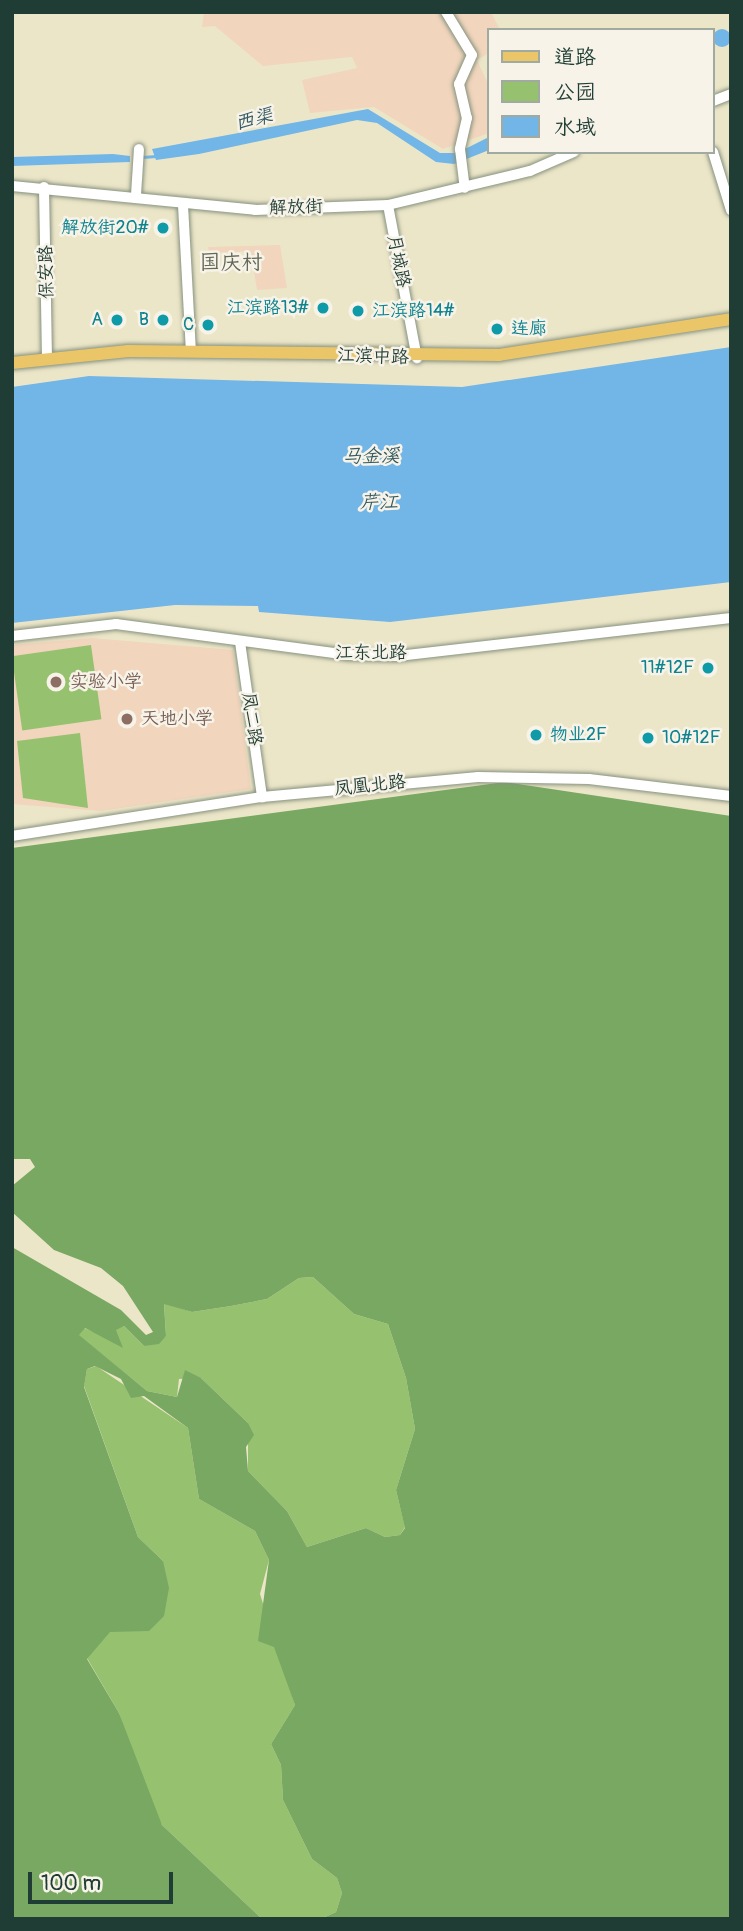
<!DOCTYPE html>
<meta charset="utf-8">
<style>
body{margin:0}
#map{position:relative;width:743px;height:1931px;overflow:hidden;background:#ece6c9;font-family:Pangolin,"LXGW WenKai TC",sans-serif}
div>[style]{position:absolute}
.built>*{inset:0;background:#f1d5bd}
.green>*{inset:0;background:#96c26f;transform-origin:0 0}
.forest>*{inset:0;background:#78a862}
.water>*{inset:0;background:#72b5e7}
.round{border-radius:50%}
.stream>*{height:2.5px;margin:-1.25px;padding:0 1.25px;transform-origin:1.25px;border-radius:1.25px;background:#72b5e7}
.roads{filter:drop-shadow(0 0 2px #86927e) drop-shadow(0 0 2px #86927e)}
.minor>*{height:10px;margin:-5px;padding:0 5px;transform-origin:5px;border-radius:5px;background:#fff}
.major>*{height:12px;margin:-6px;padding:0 6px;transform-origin:6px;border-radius:6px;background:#ebc669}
.dots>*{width:19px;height:19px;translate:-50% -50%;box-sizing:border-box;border:4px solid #f7f3e8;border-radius:50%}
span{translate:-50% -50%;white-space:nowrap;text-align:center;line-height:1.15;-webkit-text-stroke:5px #f7f3e8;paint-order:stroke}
.street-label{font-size:18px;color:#1f3d34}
.culture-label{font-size:18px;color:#0d838f}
.right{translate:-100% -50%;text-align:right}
.left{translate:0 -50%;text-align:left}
.education-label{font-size:18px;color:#785e54}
.water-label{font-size:19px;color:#345b61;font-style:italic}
.quarter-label{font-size:21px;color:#626855}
.frame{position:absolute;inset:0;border:14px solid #1f3d34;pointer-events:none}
.legend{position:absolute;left:487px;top:28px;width:228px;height:126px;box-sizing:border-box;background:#f7f3e8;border:2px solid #a1aaa0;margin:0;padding:9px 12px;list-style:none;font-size:21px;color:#1f3d34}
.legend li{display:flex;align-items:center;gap:14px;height:35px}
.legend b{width:35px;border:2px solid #a1aaa0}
.scale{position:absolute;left:28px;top:1872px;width:145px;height:32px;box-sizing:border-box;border:4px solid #1f3d34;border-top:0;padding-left:9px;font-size:21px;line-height:24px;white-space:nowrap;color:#1f3d34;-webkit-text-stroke:5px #f7f3e8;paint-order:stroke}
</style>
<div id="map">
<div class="built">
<div style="clip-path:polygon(204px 12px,491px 12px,500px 30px,489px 30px,489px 53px,477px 60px,489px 86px,489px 133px,443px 149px,374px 107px,310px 113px,302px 80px,357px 68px,352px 57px,263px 66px,215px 26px,202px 27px)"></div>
<div style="clip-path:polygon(280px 245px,287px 288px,257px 290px,251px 251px,209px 253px,208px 247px)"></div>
<div style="clip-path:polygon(92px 638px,233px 650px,251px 789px,101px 811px,12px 804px,12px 645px)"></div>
</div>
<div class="green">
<div style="left:91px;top:645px;width:75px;height:80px;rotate:82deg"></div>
<div style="clip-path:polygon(80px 733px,88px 808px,23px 798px,17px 741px)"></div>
<div style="clip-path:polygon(313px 1277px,354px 1314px,388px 1324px,406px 1378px,415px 1429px,396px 1490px,405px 1527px,400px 1535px,385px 1537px,366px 1528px,307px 1547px,287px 1511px,248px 1471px,248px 1423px,201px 1378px,179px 1379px,177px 1397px,147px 1391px,78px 1335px,84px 1328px,96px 1333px,124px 1326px,144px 1346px,166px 1336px,164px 1303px,192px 1312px,231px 1306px,267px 1299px,299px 1278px)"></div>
<div style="clip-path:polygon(96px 1366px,188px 1428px,199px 1499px,255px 1531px,269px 1560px,260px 1594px,295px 1705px,271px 1744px,281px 1765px,283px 1800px,312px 1859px,337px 1878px,342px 1893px,336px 1912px,321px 1919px,262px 1919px,162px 1825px,146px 1796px,119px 1713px,87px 1658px,163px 1561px,138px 1537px,84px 1386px,87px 1369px)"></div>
</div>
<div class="forest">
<div style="clip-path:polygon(evenodd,505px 782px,731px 816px,731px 1919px,321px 1919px,336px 1912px,342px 1893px,337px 1878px,312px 1859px,283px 1800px,281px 1765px,271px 1744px,295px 1705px,274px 1647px,258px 1641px,269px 1560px,255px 1531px,199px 1499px,188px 1428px,144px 1396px,131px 1398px,121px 1379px,95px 1366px,87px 1369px,84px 1387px,138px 1537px,163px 1561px,169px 1588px,164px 1616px,149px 1631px,110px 1632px,87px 1659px,119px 1713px,162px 1825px,262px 1919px,12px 1919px,12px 1247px,121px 1310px,146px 1335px,153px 1332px,123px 1286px,101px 1268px,54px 1250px,12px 1212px,12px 1186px,35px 1167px,30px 1159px,12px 1159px,12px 848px,505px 782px,313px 1277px,354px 1314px,388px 1324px,406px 1378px,415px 1429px,396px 1490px,405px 1528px,400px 1535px,385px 1537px,366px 1528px,307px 1547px,287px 1511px,248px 1471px,246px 1447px,254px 1435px,248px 1423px,201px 1378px,185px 1370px,177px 1397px,147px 1391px,79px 1335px,85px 1328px,123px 1348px,116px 1330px,124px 1326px,144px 1346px,159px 1344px,166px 1336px,164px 1304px,192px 1312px,231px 1306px,267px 1299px,299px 1278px,313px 1277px)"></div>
</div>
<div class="water">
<div class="round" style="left:713px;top:29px;width:18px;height:18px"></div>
<div style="clip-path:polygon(368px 109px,440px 153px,457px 153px,489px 137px,489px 150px,454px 164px,436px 162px,377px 123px,357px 120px,199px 154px,156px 160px,152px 149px)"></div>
<div style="clip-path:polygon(113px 154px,130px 156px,130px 162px,12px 166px,12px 157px)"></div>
<div style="clip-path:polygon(731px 347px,731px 582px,390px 622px,259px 612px,258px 606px,175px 605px,12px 623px,12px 387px,89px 376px,462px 387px)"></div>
</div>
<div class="stream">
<div style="left:142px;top:157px;width:14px;rotate:-4deg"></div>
</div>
<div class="roads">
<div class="minor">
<div style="left:446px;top:12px;width:50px;rotate:58.8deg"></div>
<div style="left:472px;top:55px;width:32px;rotate:114deg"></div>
<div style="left:459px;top:84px;width:35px;rotate:77deg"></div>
<div style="left:467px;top:118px;width:32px;rotate:103deg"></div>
<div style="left:460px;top:149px;width:39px;rotate:83deg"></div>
<div style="left:713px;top:101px;width:19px;rotate:-21deg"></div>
<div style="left:713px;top:152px;width:61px;rotate:72.8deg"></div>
<div style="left:12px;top:186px;width:244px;rotate:5.6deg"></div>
<div style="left:255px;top:210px;width:133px;rotate:-2.2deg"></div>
<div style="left:388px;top:205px;width:146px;rotate:-13.5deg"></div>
<div style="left:530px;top:171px;width:48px;rotate:-23.4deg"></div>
<div style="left:44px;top:187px;width:171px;rotate:89deg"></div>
<div style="left:136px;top:195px;width:46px;rotate:-86.3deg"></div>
<div style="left:183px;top:205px;width:146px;rotate:86.9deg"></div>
<div style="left:388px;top:205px;width:156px;rotate:79.3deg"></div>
<div style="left:12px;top:636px;width:105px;rotate:-6.6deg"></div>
<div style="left:116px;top:624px;width:233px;rotate:7.6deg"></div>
<div style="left:347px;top:655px;width:51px;rotate:1.1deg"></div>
<div style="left:398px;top:656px;width:335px;rotate:-6.5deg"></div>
<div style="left:240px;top:642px;width:157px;rotate:81.9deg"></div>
<div style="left:12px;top:836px;width:253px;rotate:-8.9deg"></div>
<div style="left:262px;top:797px;width:217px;rotate:-5.3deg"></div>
<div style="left:478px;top:777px;width:111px;rotate:1deg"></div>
<div style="left:589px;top:779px;width:143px;rotate:6.8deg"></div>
</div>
<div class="major">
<div style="left:12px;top:363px;width:117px;rotate:-5.9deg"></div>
<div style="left:128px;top:351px;width:371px;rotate:0.6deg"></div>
<div style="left:499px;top:355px;width:235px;rotate:-8.8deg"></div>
</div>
</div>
<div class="dots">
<div style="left:163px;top:228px;background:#0f9aa8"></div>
<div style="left:323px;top:308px;background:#0f9aa8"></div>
<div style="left:358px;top:311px;background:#0f9aa8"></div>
<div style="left:117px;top:320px;background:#0f9aa8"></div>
<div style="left:163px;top:320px;background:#0f9aa8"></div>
<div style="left:208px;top:325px;background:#0f9aa8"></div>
<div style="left:497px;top:329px;background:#0f9aa8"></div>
<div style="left:708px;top:668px;background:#0f9aa8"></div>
<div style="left:56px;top:682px;background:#8d6e63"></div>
<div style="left:127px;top:719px;background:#8d6e63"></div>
<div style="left:536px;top:735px;background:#0f9aa8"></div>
<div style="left:648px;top:738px;background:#0f9aa8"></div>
</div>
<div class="street-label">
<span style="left:296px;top:208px;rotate:-2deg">解放街</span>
<span style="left:398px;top:261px;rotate:79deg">月城路</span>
<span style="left:47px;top:272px;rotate:-91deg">保安路</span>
<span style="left:373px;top:357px;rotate:2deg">江滨中路</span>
<span style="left:371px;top:653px">江东北路</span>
<span style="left:251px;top:719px;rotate:82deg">凤二路</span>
<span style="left:370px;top:786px;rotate:-6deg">凤凰北路</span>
</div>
<div class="culture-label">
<span class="right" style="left:149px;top:228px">解放街20#</span>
<span class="right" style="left:309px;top:308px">江滨路13#</span>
<span class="left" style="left:372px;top:311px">江滨路14#</span>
<span class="right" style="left:103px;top:320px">A</span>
<span class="right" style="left:149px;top:320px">B</span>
<span class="right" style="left:194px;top:325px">C</span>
<span class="left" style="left:511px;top:329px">连廊</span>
<span class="right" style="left:694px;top:668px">11#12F</span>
<span class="left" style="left:550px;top:735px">物业2F</span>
<span class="left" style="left:662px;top:738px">10#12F</span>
</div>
<div class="education-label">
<span class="left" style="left:70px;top:682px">实验小学</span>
<span class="left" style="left:141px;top:719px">天地小学</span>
</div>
<div class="water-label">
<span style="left:254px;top:120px;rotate:-14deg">西渠</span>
<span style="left:371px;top:457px;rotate:-1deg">马金溪</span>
<span style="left:379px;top:503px">芹江</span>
</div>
<div class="quarter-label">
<span style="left:231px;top:263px">国庆村</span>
</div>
<div class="frame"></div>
<ul class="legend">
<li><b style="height:9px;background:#ebc669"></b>道路</li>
<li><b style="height:19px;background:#96c26f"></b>公园</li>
<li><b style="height:19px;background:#72b5e7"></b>水域</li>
</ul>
<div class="scale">100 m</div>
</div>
